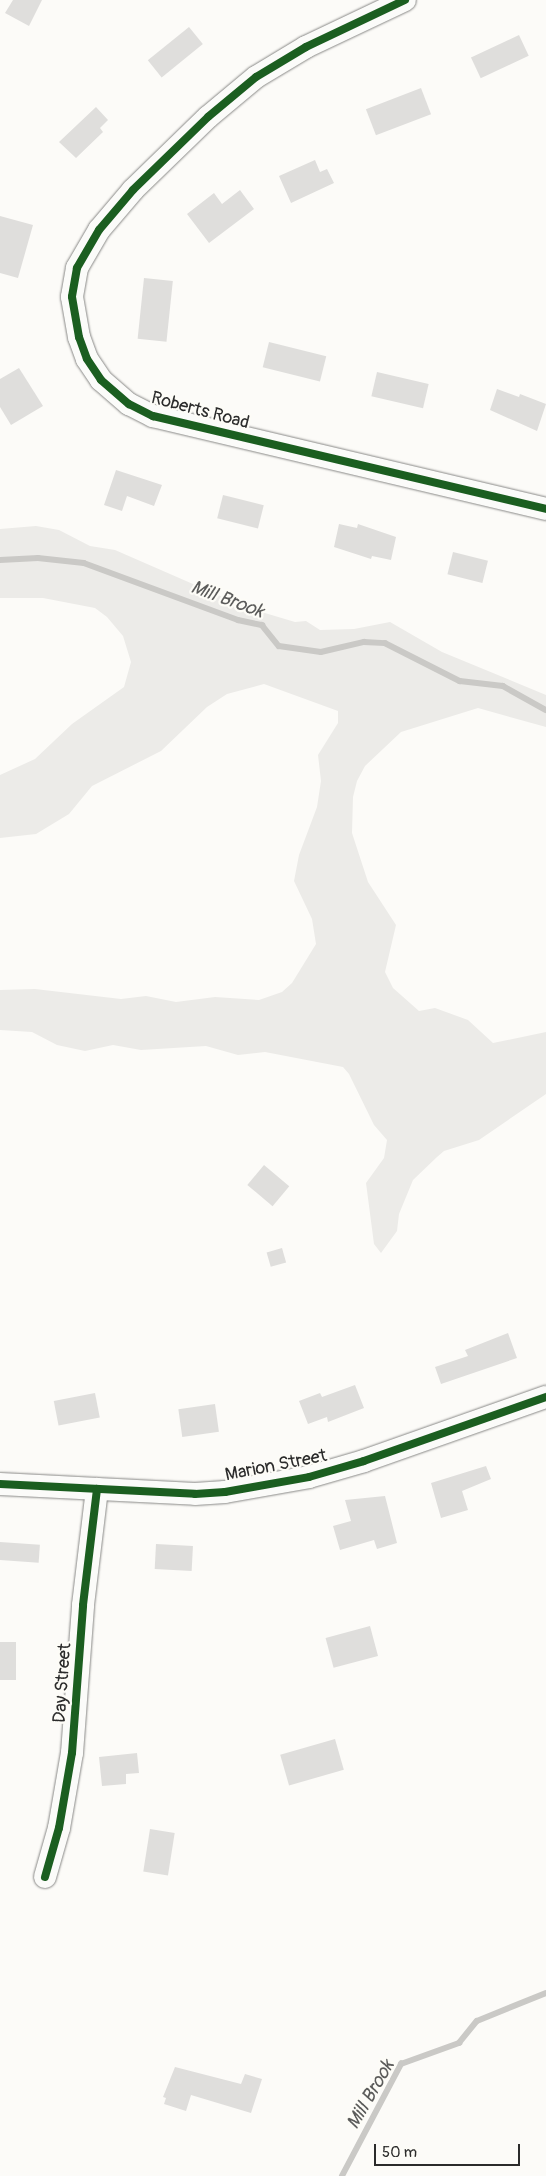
<!DOCTYPE html>
<style>
body{margin:0}
#map{position:relative;width:546px;height:2176px;overflow:hidden;background:#fcfbf8;font-family:Pangolin,sans-serif}
div>[style]{position:absolute}
.green>*{inset:0;background:#ecebe8}
.stream>*{height:5.5px;margin:-2.75px;padding:0 2.75px;transform-origin:2.75px;border-radius:2.75px;background:#cac9c6}
.building>*{inset:0;background:#dfdedc;transform-origin:0 0}
.roads{filter:drop-shadow(0 0 1px #898987) drop-shadow(0 0 1px #898987)}
.minor>*{height:22px;margin:-11px;padding:0 11px;transform-origin:11px;border-radius:11px;background:#fbfbf9}
.cycleway>*{height:8px;margin:-4px;padding:0 4px;transform-origin:4px;border-radius:4px;background:#1b5e20}
span{translate:-50% -50%;white-space:nowrap;text-align:center;line-height:1.15;-webkit-text-stroke:4.5px #fdfcf7;paint-order:stroke}
.street-label{font-size:18px;color:#2b2b2b}
.water-label{font-size:19px;color:#5b5b5a;font-style:italic}
.scale{position:absolute;left:374px;top:2144px;width:146px;height:22px;box-sizing:border-box;border:2px solid #2b2b2b;border-top:0;padding-left:6px;font-size:15px;line-height:18px;white-space:nowrap;color:#2b2b2b;-webkit-text-stroke:4px #fdfcf7;paint-order:stroke}
</style>
<div id="map">
<div class="green">
<div style="clip-path:polygon(36px 526px,59px 530px,90px 546px,115px 550px,248px 608px,295px 622px,306px 621px,320px 630px,354px 629px,390px 622px,442px 652px,546px 695px,546px 727px,478px 708px,401px 732px,365px 766px,357px 781px,353px 797px,352px 833px,368px 882px,396px 925px,385px 972px,393px 988px,419px 1011px,435px 1008px,468px 1020px,493px 1043px,546px 1032px,546px 1094px,479px 1140px,444px 1151px,437px 1157px,413px 1180px,399px 1214px,397px 1231px,381px 1253px,374px 1244px,366px 1183px,384px 1158px,387px 1140px,374px 1125px,349px 1074px,343px 1067px,265px 1052px,238px 1055px,206px 1046px,141px 1050px,113px 1045px,85px 1051px,57px 1045px,32px 1032px,0 1030px,0 990px,35px 989px,121px 999px,146px 996px,176px 1002px,215px 997px,259px 1000px,282px 992px,292px 983px,316px 944px,312px 919px,294px 881px,299px 855px,317px 807px,321px 781px,318px 755px,338px 723px,338px 711px,264px 684px,227px 694px,207px 707px,161px 751px,92px 786px,69px 814px,36px 834px,0 838px,0 775px,35px 759px,72px 724px,124px 687px,131px 662px,123px 636px,107px 617px,95px 608px,43px 598px,0 598px,0 529px)"></div>
</div>
<div class="stream">
<div style="left:0;top:560px;width:38px;rotate:-3deg"></div>
<div style="left:38px;top:558px;width:46px;rotate:6.2deg"></div>
<div style="left:84px;top:563px;width:164px;rotate:20.3deg"></div>
<div style="left:238px;top:620px;width:25px;rotate:12deg"></div>
<div style="left:262px;top:625px;width:27px;rotate:51deg"></div>
<div style="left:279px;top:646px;width:42px;rotate:8.1deg"></div>
<div style="left:321px;top:652px;width:44px;rotate:-13.1deg"></div>
<div style="left:364px;top:642px;width:21px;rotate:3deg"></div>
<div style="left:385px;top:643px;width:84px;rotate:26.9deg"></div>
<div style="left:460px;top:681px;width:43px;rotate:6.6deg"></div>
<div style="left:503px;top:686px;width:49px;rotate:29.2deg"></div>
<div style="left:342px;top:2176px;width:127px;rotate:-62.2deg"></div>
<div style="left:401px;top:2064px;width:62px;rotate:-19.9deg"></div>
<div style="left:459px;top:2043px;width:28px;rotate:-51deg"></div>
<div style="left:477px;top:2021px;width:74px;rotate:-22.1deg"></div>
</div>
<div class="building">
<div style="clip-path:polygon(13px 0,42px 0,29px 26px,5px 13px)"></div>
<div style="left:189px;top:27px;width:22px;height:53px;rotate:51deg"></div>
<div style="left:519px;top:35px;width:23px;height:53px;rotate:65deg"></div>
<div style="left:421px;top:88px;width:28px;height:59px;rotate:69deg"></div>
<div style="clip-path:polygon(96px 107px,108px 120px,100px 128px,103px 132px,76px 158px,59px 142px)"></div>
<div style="clip-path:polygon(315px 160px,320px 172px,327px 169px,334px 183px,291px 203px,279px 176px)"></div>
<div style="clip-path:polygon(240px 190px,254px 209px,209px 243px,187px 214px,214px 193px,222px 204px)"></div>
<div style="clip-path:polygon(0 216px,33px 225px,18px 278px,0 273px)"></div>
<div style="left:144px;top:278px;width:29px;height:61px;rotate:6deg"></div>
<div style="left:269px;top:342px;width:59px;height:26px;rotate:14deg"></div>
<div style="clip-path:polygon(19px 368px,43px 406px,11px 425px,0 407px,0 379px)"></div>
<div style="left:377px;top:372px;width:53px;height:25px;rotate:13deg"></div>
<div style="clip-path:polygon(497px 389px,519px 397px,520px 394px,546px 404px,537px 431px,490px 410px)"></div>
<div style="clip-path:polygon(116px 470px,162px 485px,154px 506px,127px 496px,122px 511px,104px 505px)"></div>
<div style="left:223px;top:495px;width:42px;height:24px;rotate:14deg"></div>
<div style="clip-path:polygon(339px 524px,357px 528px,358px 524px,396px 537px,391px 560px,372px 556px,371px 559px,334px 547px)"></div>
<div style="left:453px;top:552px;width:36px;height:23px;rotate:14deg"></div>
<div style="left:264px;top:1165px;width:33px;height:26px;rotate:40deg"></div>
<div style="left:282px;top:1248px;width:15px;height:16px;rotate:74deg"></div>
<div style="clip-path:polygon(508px 1333px,517px 1358px,441px 1384px,435px 1367px,468px 1356px,465px 1350px)"></div>
<div style="clip-path:polygon(355px 1385px,364px 1408px,328px 1422px,327px 1417px,308px 1424px,299px 1401px,320px 1393px,322px 1397px)"></div>
<div style="left:95px;top:1393px;width:25px;height:42px;rotate:79deg"></div>
<div style="left:215px;top:1404px;width:28px;height:37px;rotate:82deg"></div>
<div style="clip-path:polygon(486px 1466px,491px 1479px,462px 1491px,468px 1510px,441px 1518px,431px 1483px)"></div>
<div style="clip-path:polygon(385px 1496px,397px 1543px,377px 1549px,374px 1540px,340px 1550px,333px 1526px,351px 1521px,345px 1500px)"></div>
<div style="left:0;top:1542px;width:40px;height:18px;rotate:4deg"></div>
<div style="left:156px;top:1544px;width:37px;height:25px;rotate:3deg"></div>
<div style="left:370px;top:1626px;width:31px;height:46px;rotate:75deg"></div>
<div style="left:0;top:1642px;width:16px;height:38px"></div>
<div style="left:335px;top:1739px;width:32px;height:57px;rotate:74deg"></div>
<div style="clip-path:polygon(137px 1753px,139px 1773px,126px 1774px,126px 1784px,102px 1786px,99px 1757px)"></div>
<div style="left:150px;top:1829px;width:25px;height:43px;rotate:9deg"></div>
<div style="clip-path:polygon(175px 2067px,241px 2084px,245px 2074px,262px 2079px,251px 2113px,191px 2095px,186px 2111px,164px 2104px,166px 2098px,163px 2097px)"></div>
</div>
<div class="roads">
<div class="minor">
<div style="left:405px;top:0;width:110px;rotate:154.6deg"></div>
<div style="left:306px;top:47px;width:58px;rotate:149deg"></div>
<div style="left:256px;top:77px;width:62px;rotate:140.2deg"></div>
<div style="left:208px;top:117px;width:105px;rotate:135.8deg"></div>
<div style="left:133px;top:190px;width:52px;rotate:130.4deg"></div>
<div style="left:99px;top:230px;width:44px;rotate:120.1deg"></div>
<div style="left:77px;top:268px;width:29px;rotate:100deg"></div>
<div style="left:72px;top:297px;width:41px;rotate:80.1deg"></div>
<div style="left:79px;top:337px;width:23px;rotate:70deg"></div>
<div style="left:87px;top:359px;width:25px;rotate:56deg"></div>
<div style="left:101px;top:380px;width:37px;rotate:41deg"></div>
<div style="left:129px;top:404px;width:27px;rotate:27deg"></div>
<div style="left:153px;top:416px;width:404px;rotate:13.3deg"></div>
<div style="left:0;top:1484px;width:195px;rotate:2.9deg"></div>
<div style="left:195px;top:1494px;width:30px;rotate:-4deg"></div>
<div style="left:225px;top:1492px;width:85px;rotate:-10.1deg"></div>
<div style="left:309px;top:1477px;width:57px;rotate:-16.2deg"></div>
<div style="left:364px;top:1461px;width:193px;rotate:-19.4deg"></div>
<div style="left:45px;top:1877px;width:51px;rotate:-74.1deg"></div>
<div style="left:59px;top:1828px;width:76px;rotate:-80.2deg"></div>
<div style="left:72px;top:1753px;width:148px;rotate:-85.7deg"></div>
<div style="left:83px;top:1605px;width:117px;rotate:-83.1deg"></div>
</div>
</div>
<div class="cycleway">
<div style="left:405px;top:0;width:110px;rotate:154.6deg"></div>
<div style="left:306px;top:47px;width:58px;rotate:149deg"></div>
<div style="left:256px;top:77px;width:62px;rotate:140.2deg"></div>
<div style="left:208px;top:117px;width:105px;rotate:135.8deg"></div>
<div style="left:133px;top:190px;width:52px;rotate:130.4deg"></div>
<div style="left:99px;top:230px;width:44px;rotate:120.1deg"></div>
<div style="left:77px;top:268px;width:29px;rotate:100deg"></div>
<div style="left:72px;top:297px;width:41px;rotate:80.1deg"></div>
<div style="left:79px;top:337px;width:23px;rotate:70deg"></div>
<div style="left:87px;top:359px;width:25px;rotate:56deg"></div>
<div style="left:101px;top:380px;width:37px;rotate:41deg"></div>
<div style="left:129px;top:404px;width:27px;rotate:27deg"></div>
<div style="left:153px;top:416px;width:404px;rotate:13.3deg"></div>
<div style="left:0;top:1484px;width:195px;rotate:2.9deg"></div>
<div style="left:195px;top:1494px;width:30px;rotate:-4deg"></div>
<div style="left:225px;top:1492px;width:85px;rotate:-10.1deg"></div>
<div style="left:309px;top:1477px;width:57px;rotate:-16.2deg"></div>
<div style="left:364px;top:1461px;width:193px;rotate:-19.4deg"></div>
<div style="left:45px;top:1877px;width:51px;rotate:-74.1deg"></div>
<div style="left:59px;top:1828px;width:76px;rotate:-80.2deg"></div>
<div style="left:72px;top:1753px;width:148px;rotate:-85.7deg"></div>
<div style="left:83px;top:1605px;width:117px;rotate:-83.1deg"></div>
</div>
<div class="street-label">
<span style="left:200px;top:411px;rotate:15deg">Roberts Road</span>
<span style="left:276px;top:1466px;rotate:-11deg">Marion Street</span>
<span style="left:63px;top:1683px;rotate:-86deg">Day Street</span>
</div>
<div class="water-label">
<span style="left:227px;top:600px;rotate:20deg">Mill Brook</span>
<span style="left:371px;top:2095px;rotate:-60deg">Mill Brook</span>
</div>
<div class="scale">50 m</div>
</div>
